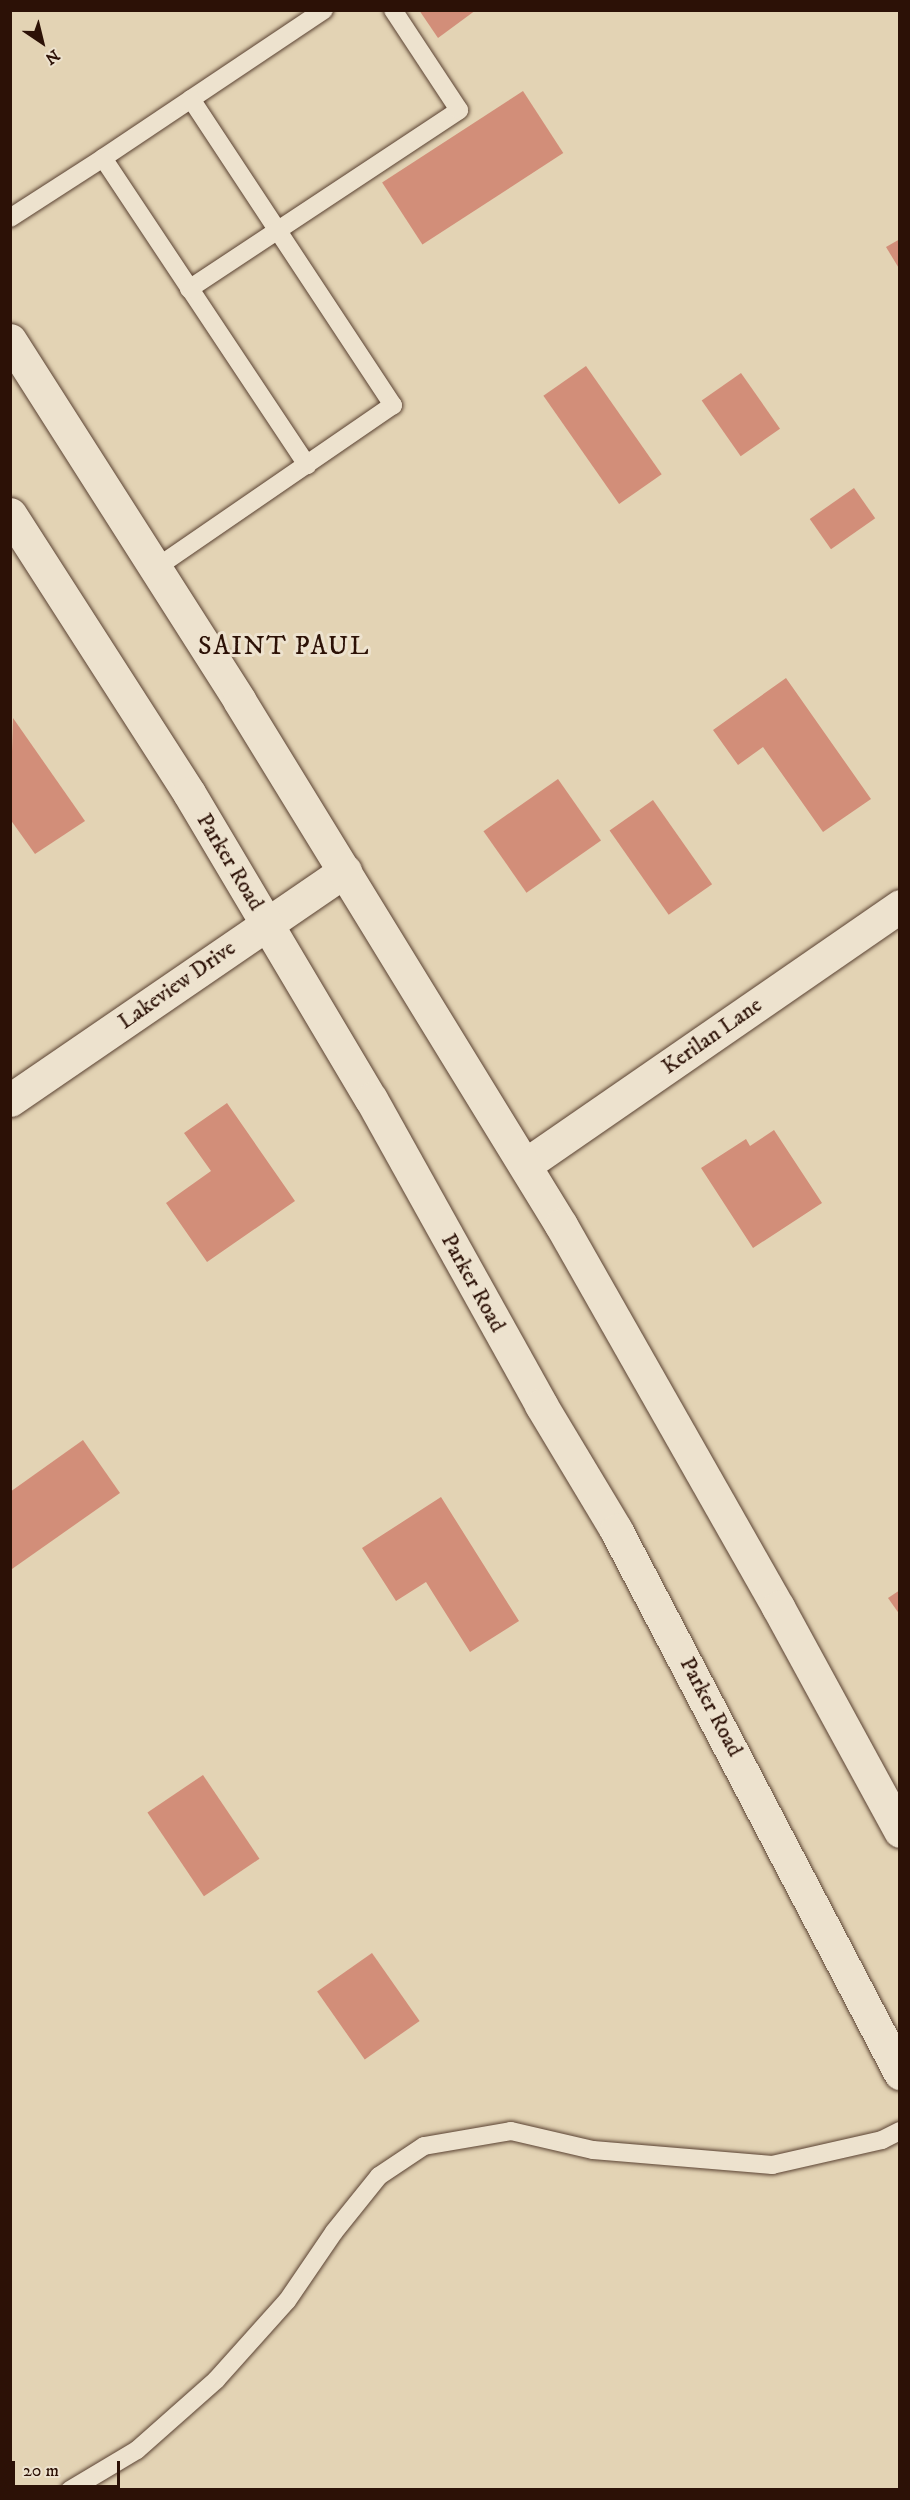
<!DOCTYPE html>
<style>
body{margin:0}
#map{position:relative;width:910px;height:2500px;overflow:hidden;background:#e3d3b4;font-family:"IM FELL DW Pica",serif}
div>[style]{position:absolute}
.building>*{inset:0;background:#d28e79;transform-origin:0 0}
.roads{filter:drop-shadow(0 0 2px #5a4232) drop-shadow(0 0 2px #5a4232)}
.lane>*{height:18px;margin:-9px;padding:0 9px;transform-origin:9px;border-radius:9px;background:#ede2ce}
.street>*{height:33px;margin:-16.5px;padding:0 16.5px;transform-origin:16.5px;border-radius:16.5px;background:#ede2ce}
.secondary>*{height:33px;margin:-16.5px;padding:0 16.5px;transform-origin:16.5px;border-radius:16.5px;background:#ede2ce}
span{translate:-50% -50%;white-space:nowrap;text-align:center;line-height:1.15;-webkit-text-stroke:6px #ede2ce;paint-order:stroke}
.street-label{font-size:22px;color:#2c1106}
.quarter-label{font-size:26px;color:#2c1106;letter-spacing:1.5px}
.frame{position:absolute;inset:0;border:12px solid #2c1106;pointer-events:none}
.north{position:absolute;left:12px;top:12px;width:60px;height:60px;-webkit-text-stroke:4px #ede2ce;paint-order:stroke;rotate:145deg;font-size:16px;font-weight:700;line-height:24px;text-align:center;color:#2c1106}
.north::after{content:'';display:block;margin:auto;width:21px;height:27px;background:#2c1106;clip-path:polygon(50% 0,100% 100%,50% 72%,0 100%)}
.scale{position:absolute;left:12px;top:2461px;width:108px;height:27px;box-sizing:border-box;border:3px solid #2c1106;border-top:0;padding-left:8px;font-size:18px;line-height:21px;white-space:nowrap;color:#2c1106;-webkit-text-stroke:4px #ede2ce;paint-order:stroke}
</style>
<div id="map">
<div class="building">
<div style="clip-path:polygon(419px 10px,476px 10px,438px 38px)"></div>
<div style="left:523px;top:91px;width:74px;height:168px;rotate:57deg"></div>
<div style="clip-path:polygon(900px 239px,900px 270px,886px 247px)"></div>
<div style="left:586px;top:366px;width:132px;height:52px;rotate:55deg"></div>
<div style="left:741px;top:373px;width:68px;height:48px;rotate:55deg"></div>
<div style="left:854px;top:488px;width:37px;height:54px;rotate:55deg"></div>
<div style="clip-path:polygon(786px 678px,871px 799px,823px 832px,763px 747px,738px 765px,713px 730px)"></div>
<div style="clip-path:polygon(13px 718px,85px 821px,35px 854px,10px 819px)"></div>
<div style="left:558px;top:779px;width:75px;height:91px;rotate:55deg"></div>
<div style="left:653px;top:800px;width:103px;height:53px;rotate:55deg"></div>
<div style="clip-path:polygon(227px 1103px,295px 1201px,207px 1262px,166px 1203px,211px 1171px,184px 1133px)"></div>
<div style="clip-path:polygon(774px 1130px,822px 1203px,753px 1248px,701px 1168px,746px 1139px,750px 1146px)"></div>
<div style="clip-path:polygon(83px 1440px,120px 1493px,12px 1569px,10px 1492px)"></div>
<div style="clip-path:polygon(441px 1497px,519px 1621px,470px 1652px,426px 1582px,396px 1601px,362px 1548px)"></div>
<div style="clip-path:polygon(900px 1590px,900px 1615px,888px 1598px)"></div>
<div style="left:203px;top:1775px;width:101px;height:67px;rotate:56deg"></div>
<div style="left:372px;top:1953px;width:83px;height:67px;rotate:55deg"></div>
</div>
<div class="roads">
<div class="lane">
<div style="left:191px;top:99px;width:160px;rotate:-33.8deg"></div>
<div style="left:103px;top:158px;width:106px;rotate:-33.8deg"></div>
<div style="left:191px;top:99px;width:367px;rotate:56.6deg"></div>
<div style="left:393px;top:405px;width:288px;rotate:145.5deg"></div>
<div style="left:10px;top:218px;width:111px;rotate:-32.8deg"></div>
<div style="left:103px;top:158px;width:369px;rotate:56.4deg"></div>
<div style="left:189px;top:289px;width:324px;rotate:-33.5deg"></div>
<div style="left:459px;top:110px;width:120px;rotate:-123.4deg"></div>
<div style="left:70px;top:2490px;width:78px;rotate:-30.8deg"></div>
<div style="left:137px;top:2450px;width:106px;rotate:-41.5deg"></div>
<div style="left:216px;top:2380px;width:106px;rotate:-48.1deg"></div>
<div style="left:287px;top:2301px;width:83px;rotate:-55.7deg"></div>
<div style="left:334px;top:2232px;width:72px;rotate:-51.2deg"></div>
<div style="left:379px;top:2176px;width:54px;rotate:-33.7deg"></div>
<div style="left:424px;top:2146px;width:88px;rotate:-9.8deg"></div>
<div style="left:511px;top:2131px;width:84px;rotate:13deg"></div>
<div style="left:593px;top:2150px;width:180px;rotate:4.8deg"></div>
<div style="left:772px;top:2165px;width:113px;rotate:-12.8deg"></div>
<div style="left:882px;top:2140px;width:20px;rotate:-27deg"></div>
</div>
<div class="street">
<div style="left:10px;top:1100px;width:406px;rotate:-34.4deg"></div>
<div style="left:525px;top:1165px;width:456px;rotate:-34.6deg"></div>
</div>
<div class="secondary">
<div style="left:10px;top:340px;width:427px;rotate:57.5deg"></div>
<div style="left:239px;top:700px;width:616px;rotate:58.48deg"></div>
<div style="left:561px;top:1225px;width:439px;rotate:60.4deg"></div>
<div style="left:778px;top:1607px;width:255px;rotate:61.4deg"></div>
<div style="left:10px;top:514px;width:331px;rotate:57.3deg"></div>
<div style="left:189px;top:793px;width:356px;rotate:59.3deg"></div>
<div style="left:371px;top:1099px;width:350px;rotate:60.9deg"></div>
<div style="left:541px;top:1405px;width:146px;rotate:59deg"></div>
<div style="left:616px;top:1530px;width:613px;rotate:62.39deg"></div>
</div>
</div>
<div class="street-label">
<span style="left:230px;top:862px;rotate:59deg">Parker Road</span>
<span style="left:177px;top:985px;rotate:-35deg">Lakeview Drive</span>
<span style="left:712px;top:1036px;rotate:-35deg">Kerilan Lane</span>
<span style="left:473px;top:1283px;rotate:61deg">Parker Road</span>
<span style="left:711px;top:1707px;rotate:62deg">Parker Road</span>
</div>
<div class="quarter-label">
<span style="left:284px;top:647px">SAINT PAUL</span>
</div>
<div class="frame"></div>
<div class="north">N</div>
<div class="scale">20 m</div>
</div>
